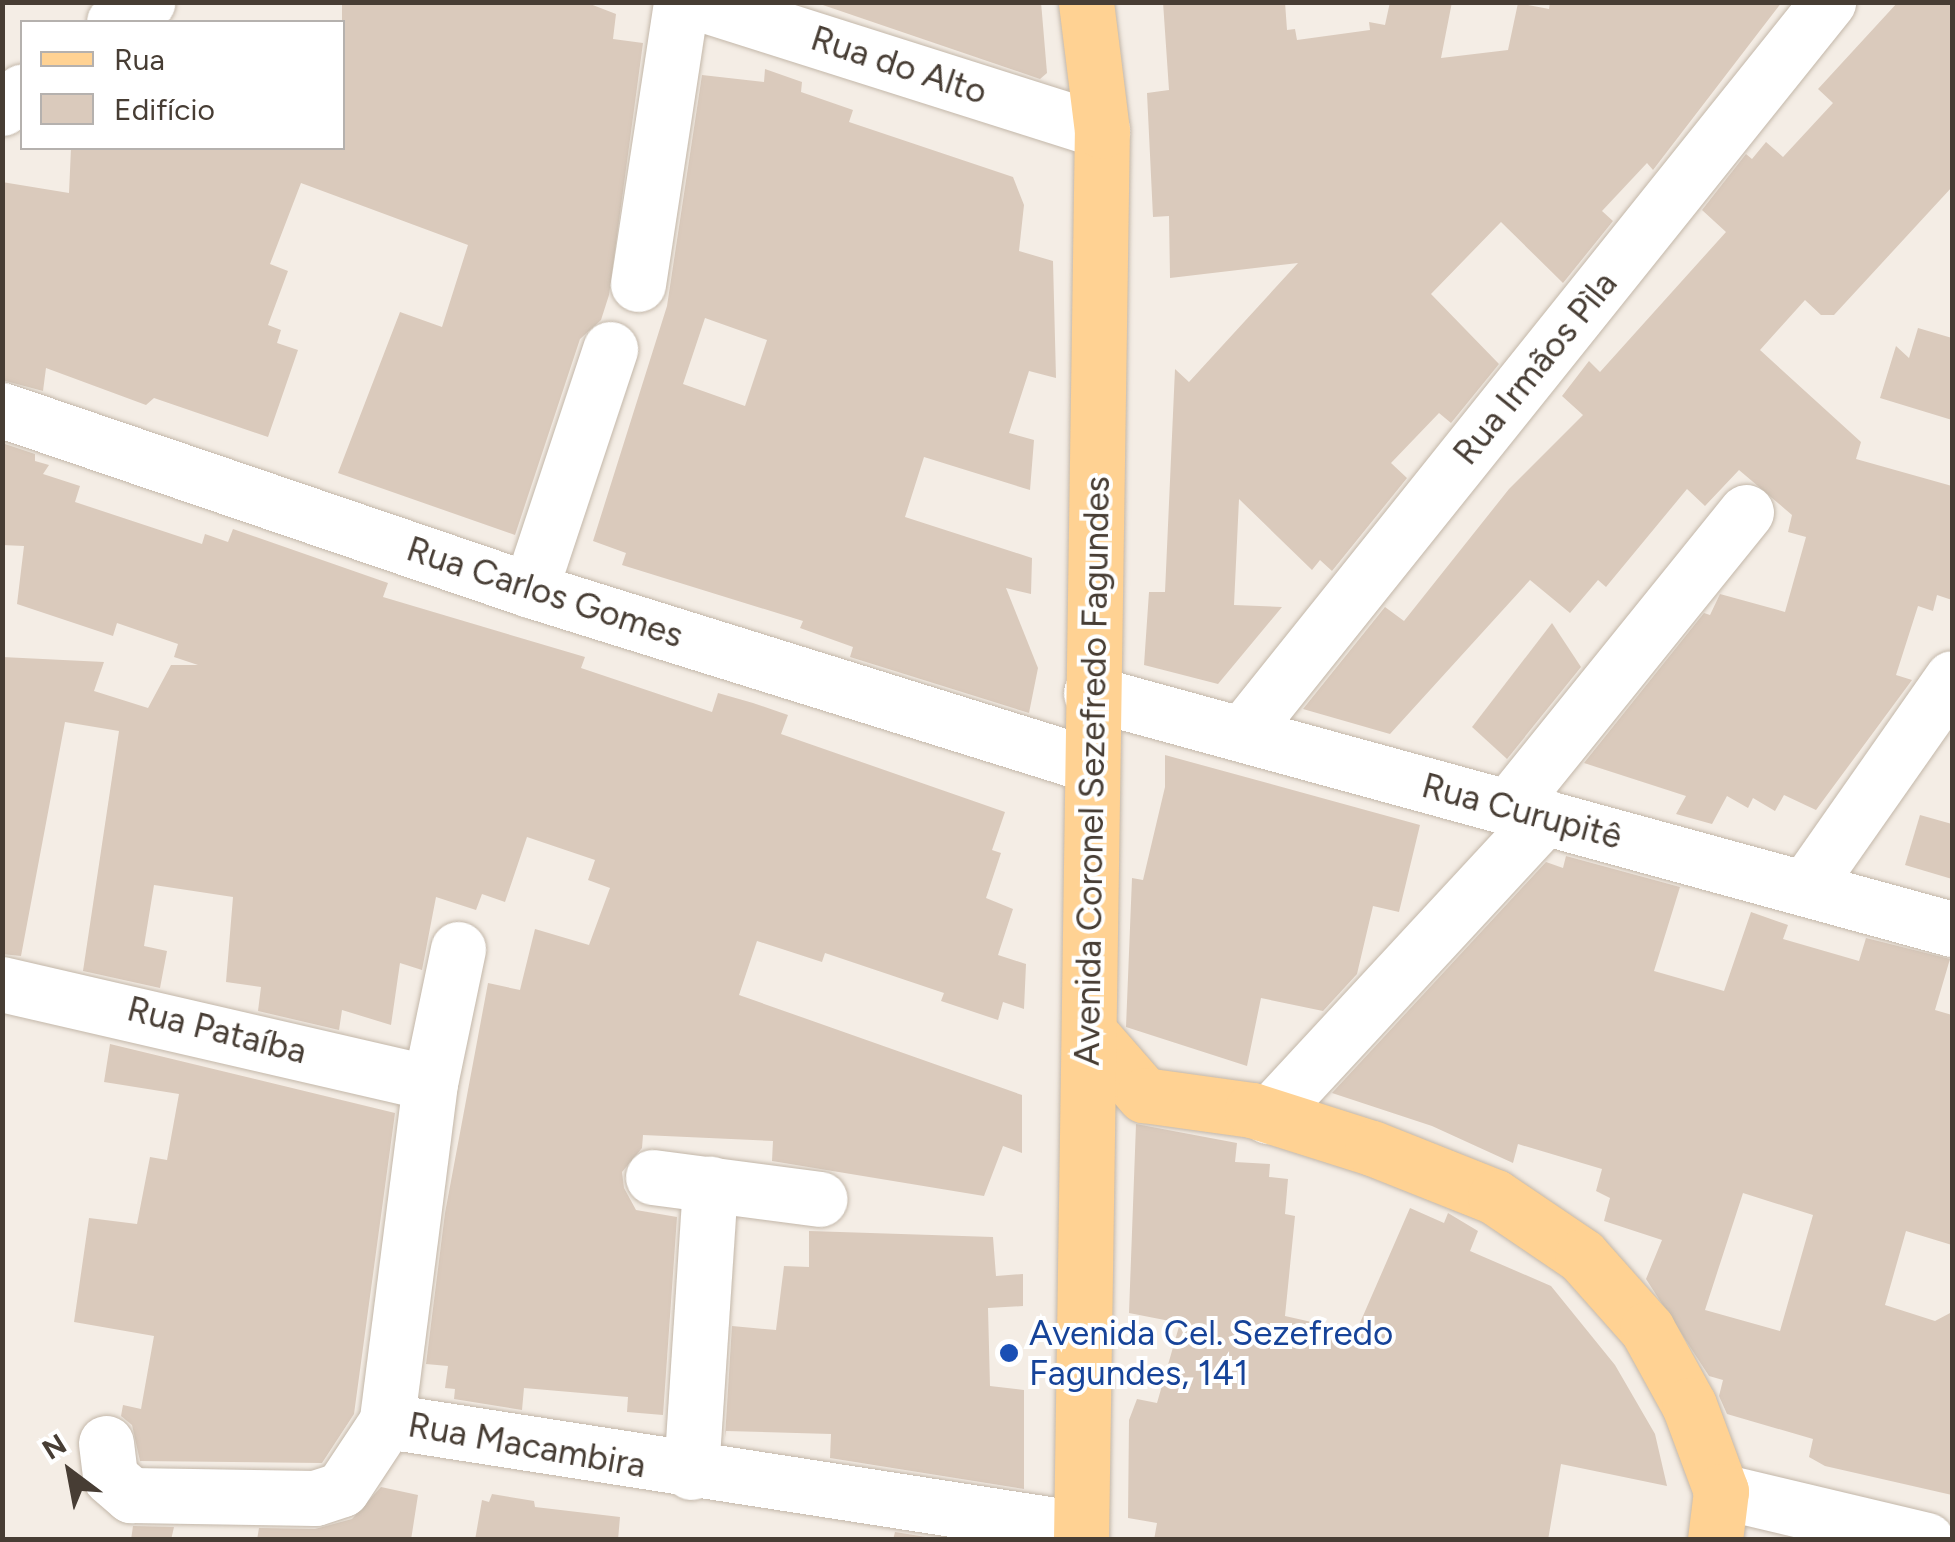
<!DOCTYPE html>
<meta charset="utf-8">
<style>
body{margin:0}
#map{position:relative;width:1955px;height:1542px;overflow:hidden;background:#f4ede5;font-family:Figtree,sans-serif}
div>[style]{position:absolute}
.building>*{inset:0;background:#dacabc}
.roads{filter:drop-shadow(0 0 2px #c3b7a9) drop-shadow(0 0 2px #c3b7a9)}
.minor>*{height:55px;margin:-27.5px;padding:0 27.5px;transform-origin:27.5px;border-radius:27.5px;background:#fff}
.major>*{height:55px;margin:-27.5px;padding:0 27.5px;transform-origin:27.5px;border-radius:27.5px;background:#ffd293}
.dots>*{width:28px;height:28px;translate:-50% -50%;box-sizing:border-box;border:5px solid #fff;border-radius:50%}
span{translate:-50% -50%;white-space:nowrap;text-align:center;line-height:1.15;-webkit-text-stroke:8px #fff;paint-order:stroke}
.street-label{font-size:35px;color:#473d34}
.transit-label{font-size:35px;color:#164399}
.left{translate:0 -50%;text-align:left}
.frame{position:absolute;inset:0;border:5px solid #473d34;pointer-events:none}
.legend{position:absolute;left:20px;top:20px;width:325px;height:130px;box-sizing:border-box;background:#fff;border:2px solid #b5b1ae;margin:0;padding:12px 18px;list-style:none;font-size:30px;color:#473d34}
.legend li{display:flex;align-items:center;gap:20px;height:50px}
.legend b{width:50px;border:2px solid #b5b1ae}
.north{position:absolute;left:20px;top:1422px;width:100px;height:100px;-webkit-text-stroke:8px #fff;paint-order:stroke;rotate:328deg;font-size:28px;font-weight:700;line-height:40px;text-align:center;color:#473d34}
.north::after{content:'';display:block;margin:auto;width:35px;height:45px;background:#473d34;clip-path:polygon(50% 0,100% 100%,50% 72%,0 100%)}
</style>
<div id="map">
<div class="building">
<div style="clip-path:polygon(342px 2px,585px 2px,616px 14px,613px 39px,643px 43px,609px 295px,601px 320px,580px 339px,515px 535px,338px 473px,400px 312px,442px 327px,468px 245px,301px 183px,270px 264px,288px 271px,268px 325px,281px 330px,277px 343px,298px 350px,268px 437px,154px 398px,146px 405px,46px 368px,43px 391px,2px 380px,2px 182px,69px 193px,71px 148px,342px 148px)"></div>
<div style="clip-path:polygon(814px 2px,1041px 2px,1047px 73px,1040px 79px)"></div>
<div style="clip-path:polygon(1163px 2px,1285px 2px,1287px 30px,1295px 29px,1297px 40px,1370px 30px,1369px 22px,1385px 25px,1390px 2px,1452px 2px,1441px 58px,1508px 50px,1518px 3px,1549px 9px,1550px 2px,1782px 2px,1653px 170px,1647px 163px,1602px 211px,1613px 221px,1563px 283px,1501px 222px,1431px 294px,1499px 364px,1451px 423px,1439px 413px,1391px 463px,1407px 478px,1332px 571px,1320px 560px,1312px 570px,1239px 499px,1234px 605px,1282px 607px,1218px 684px,1144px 665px,1149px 592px,1165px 592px,1175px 369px,1189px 382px,1298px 263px,1170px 278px,1169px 216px,1153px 217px,1147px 93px,1169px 90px)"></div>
<div style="clip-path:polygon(1898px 2px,1952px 2px,1952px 187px,1834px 315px,1821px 315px,1805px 300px,1760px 350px,1861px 442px,1856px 459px,1952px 486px,1952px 600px,1937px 595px,1933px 611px,1918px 606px,1896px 675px,1912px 680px,1816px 810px,1784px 795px,1775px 811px,1753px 798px,1748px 808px,1727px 796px,1712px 824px,1676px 814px,1686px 796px,1584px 763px,1704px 613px,1710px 615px,1720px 594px,1785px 612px,1806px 537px,1788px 532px,1792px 515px,1739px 470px,1705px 506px,1687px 489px,1606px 587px,1598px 580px,1570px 613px,1530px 580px,1390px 734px,1303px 709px,1385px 607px,1404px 621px,1509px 489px,1583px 415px,1562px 396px,1589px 361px,1600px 372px,1726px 232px,1702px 210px,1746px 154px,1752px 159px,1766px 142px,1783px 157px,1833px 103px,1818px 89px)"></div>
<div style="clip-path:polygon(evenodd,765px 69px,802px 82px,801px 92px,853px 110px,849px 122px,1013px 177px,1024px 205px,1019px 251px,1053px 261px,1056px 378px,1029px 371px,1009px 433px,1034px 440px,1030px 490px,924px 457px,905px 517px,1032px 558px,1031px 594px,1006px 588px,1038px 668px,1029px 713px,850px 657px,853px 647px,800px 628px,803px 621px,622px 565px,626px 553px,593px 541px,667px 306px,702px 75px,764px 82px,765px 69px,705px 318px,767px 340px,745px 406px,683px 384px,705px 318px)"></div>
<div style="clip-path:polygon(1918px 328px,1952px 338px,1952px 420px,1880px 398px,1896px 346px,1909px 358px)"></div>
<div style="clip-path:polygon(2px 443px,35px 454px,35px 461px,49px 465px,43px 474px,80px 486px,75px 502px,202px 544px,205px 534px,228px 542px,233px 529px,388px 583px,383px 597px,585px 657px,581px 668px,712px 712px,718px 693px,753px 703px,788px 715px,781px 734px,1005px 812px,992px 850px,1001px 853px,986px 898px,1013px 909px,998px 955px,1026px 964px,1024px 1009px,1003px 1002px,998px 1020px,941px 1001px,944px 993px,825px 953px,822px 962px,757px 941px,739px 995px,1022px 1095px,1022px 1153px,1003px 1146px,984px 1196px,772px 1161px,773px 1141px,643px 1135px,642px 1148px,622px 1172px,624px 1188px,636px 1210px,677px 1217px,663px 1415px,627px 1412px,628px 1397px,524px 1388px,522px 1410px,454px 1399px,455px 1389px,445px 1388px,448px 1366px,426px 1364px,445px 1213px,488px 983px,520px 990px,535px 929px,589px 945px,610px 888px,588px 880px,595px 860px,527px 837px,505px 902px,482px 894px,476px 910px,436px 897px,422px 970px,400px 963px,391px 1025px,342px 1010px,339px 1030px,258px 1011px,261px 987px,226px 982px,233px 897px,154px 885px,144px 946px,167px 951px,160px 988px,83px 971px,119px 731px,65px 722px,21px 956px,2px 954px,2px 657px,104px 662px,94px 691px,148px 708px,171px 665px,198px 665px,174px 657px,178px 644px,117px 623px,113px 636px,17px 604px,24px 546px,2px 545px)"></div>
<div style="clip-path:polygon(1552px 623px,1581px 667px,1507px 759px,1472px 727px)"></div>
<div style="clip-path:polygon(1165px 755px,1420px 825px,1399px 912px,1373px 906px,1357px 974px,1323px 1011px,1261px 998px,1247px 1066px,1126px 1027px,1132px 878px,1143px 880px,1165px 787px)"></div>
<div style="clip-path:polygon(1920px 815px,1952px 824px,1952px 879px,1905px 865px)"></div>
<div style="clip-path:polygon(evenodd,1566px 856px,1680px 887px,1654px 971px,1724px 991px,1751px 912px,1788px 925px,1783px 939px,1859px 961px,1866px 938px,1950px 959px,1935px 1010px,1952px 1015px,1952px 1245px,1906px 1231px,1885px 1305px,1935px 1321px,1952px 1312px,1952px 1495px,1825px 1466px,1809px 1457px,1813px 1439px,1727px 1414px,1719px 1396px,1723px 1380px,1709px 1376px,1646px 1279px,1662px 1240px,1604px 1221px,1610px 1198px,1596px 1191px,1602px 1169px,1518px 1144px,1513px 1163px,1432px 1126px,1332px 1093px,1546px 862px,1563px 868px,1566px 856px,1743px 1193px,1813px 1215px,1780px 1331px,1705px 1310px,1743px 1193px)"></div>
<div style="clip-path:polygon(110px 1044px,395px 1113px,354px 1414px,322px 1463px,140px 1461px,132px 1425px,121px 1416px,123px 1405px,141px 1409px,154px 1336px,74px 1322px,89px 1218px,137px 1224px,150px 1157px,167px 1160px,179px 1094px,104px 1082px)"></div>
<div style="clip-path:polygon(1136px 1124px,1237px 1143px,1235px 1162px,1270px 1164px,1269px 1177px,1288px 1179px,1285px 1214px,1295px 1216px,1285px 1316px,1356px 1332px,1410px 1208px,1444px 1223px,1448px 1213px,1478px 1231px,1470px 1251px,1551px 1286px,1615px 1365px,1655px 1434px,1667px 1486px,1561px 1464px,1548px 1540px,1154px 1540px,1157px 1523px,1128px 1518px,1129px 1420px,1137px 1399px,1157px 1403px,1180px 1323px,1129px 1313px)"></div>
<div style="clip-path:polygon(809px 1231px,993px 1237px,996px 1276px,1023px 1274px,1023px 1306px,988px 1308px,990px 1386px,1024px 1390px,1024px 1489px,830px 1458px,831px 1434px,726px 1431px,725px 1437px,732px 1326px,776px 1330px,784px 1266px,809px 1267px)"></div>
<div style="clip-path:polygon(381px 1487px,418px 1495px,411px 1540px,257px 1540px,259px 1528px,315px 1529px,352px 1519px)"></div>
<div style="clip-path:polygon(492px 1494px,534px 1501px,535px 1507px,620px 1517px,618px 1540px,475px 1540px,482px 1500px,489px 1502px)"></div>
<div style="clip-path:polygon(133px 1526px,174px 1527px,171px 1540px,131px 1540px)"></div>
<div style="clip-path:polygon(895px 1532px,945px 1540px,893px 1540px)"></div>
</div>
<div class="roads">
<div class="minor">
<div style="left:696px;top:2px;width:426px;rotate:17.6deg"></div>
<div style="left:114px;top:22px;width:39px;rotate:-31deg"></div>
<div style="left:2px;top:108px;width:26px;rotate:-39deg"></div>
<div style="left:638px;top:284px;width:285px;rotate:-81.3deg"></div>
<div style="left:2px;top:410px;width:558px;rotate:18.82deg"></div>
<div style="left:530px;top:590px;width:588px;rotate:17.32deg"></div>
<div style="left:530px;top:590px;width:254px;rotate:-71.6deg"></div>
<div style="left:1091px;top:693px;width:893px;rotate:15.33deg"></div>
<div style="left:1242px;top:734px;width:938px;rotate:-51.32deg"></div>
<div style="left:1508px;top:807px;width:379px;rotate:-51.1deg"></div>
<div style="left:1805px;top:888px;width:256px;rotate:-55deg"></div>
<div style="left:458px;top:949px;width:137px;rotate:101.8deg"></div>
<div style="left:430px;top:1083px;width:341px;rotate:97.3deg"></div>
<div style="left:387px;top:1421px;width:702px;rotate:8.85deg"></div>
<div style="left:2px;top:984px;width:439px;rotate:13deg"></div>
<div style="left:1268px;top:1116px;width:408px;rotate:-47.2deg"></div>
<div style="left:653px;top:1177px;width:168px;rotate:7.5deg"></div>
<div style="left:106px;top:1443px;width:34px;rotate:83deg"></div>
<div style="left:110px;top:1477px;width:28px;rotate:41deg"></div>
<div style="left:131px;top:1495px;width:184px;rotate:0.9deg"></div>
<div style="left:315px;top:1498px;width:28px;rotate:-18deg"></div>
<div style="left:342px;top:1489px;width:82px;rotate:-56.5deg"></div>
<div style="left:691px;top:1472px;width:289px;rotate:-86.2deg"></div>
<div style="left:1721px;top:1491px;width:211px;rotate:13.4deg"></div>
</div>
<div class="major">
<div style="left:1089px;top:1032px;width:84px;rotate:48.9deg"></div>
<div style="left:1144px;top:1095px;width:109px;rotate:7.9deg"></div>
<div style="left:1252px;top:1110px;width:126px;rotate:17.6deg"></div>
<div style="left:1372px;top:1148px;width:132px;rotate:21.7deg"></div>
<div style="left:1495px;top:1197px;width:105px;rotate:34.1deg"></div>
<div style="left:1582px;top:1256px;width:98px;rotate:48.3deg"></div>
<div style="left:1647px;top:1329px;width:87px;rotate:61.1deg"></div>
<div style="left:1689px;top:1405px;width:92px;rotate:69.6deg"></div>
<div style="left:1721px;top:1491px;width:49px;rotate:97deg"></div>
<div style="left:1081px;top:1540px;width:1409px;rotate:-89.15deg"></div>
<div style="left:1102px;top:131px;width:130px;rotate:-97.1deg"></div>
</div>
</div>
<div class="dots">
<div style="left:1009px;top:1353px;background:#1a4fb4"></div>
</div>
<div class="street-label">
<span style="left:899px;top:65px;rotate:18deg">Rua do Alto</span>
<span style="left:1535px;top:368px;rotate:-51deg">Rua Irmãos Pìla</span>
<span style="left:545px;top:592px;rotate:18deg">Rua Carlos Gomes</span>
<span style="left:1092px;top:771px;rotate:-89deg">Avenida Coronel Sezefredo Fagundes</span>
<span style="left:1522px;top:811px;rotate:15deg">Rua Curupitê</span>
<span style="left:217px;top:1030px;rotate:14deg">Rua Pataíba</span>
<span style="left:527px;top:1445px;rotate:10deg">Rua Macambira</span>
</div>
<div class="transit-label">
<span class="left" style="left:1029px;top:1353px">Avenida Cel. Sezefredo<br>Fagundes, 141</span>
</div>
<div class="frame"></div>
<ul class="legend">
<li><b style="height:12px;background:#ffd293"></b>Rua</li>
<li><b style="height:28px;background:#dacabc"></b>Edifício</li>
</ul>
<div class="north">N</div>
</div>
